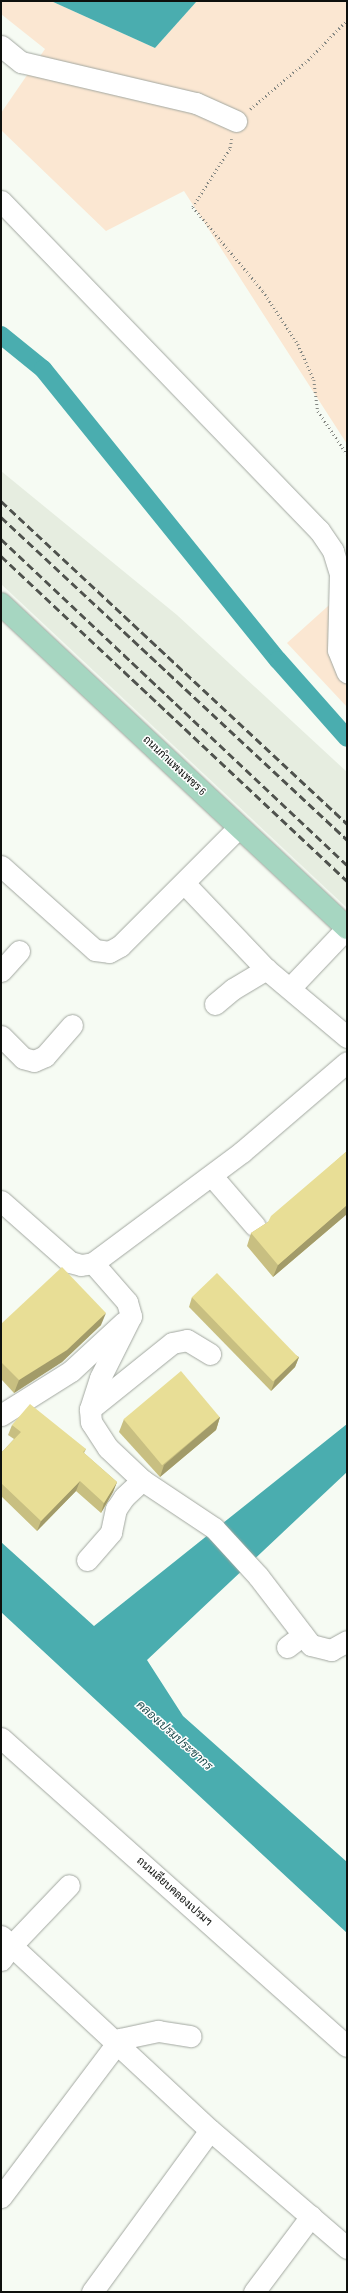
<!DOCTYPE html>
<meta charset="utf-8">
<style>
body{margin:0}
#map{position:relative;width:348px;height:2293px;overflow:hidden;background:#f6fbf3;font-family:"Sofia Sans Condensed",Sarabun,sans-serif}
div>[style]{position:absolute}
.built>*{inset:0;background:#e6ede0}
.green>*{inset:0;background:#fbe7d2}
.water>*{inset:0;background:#4aadaf}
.canal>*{height:18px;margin:-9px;padding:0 9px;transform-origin:9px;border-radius:9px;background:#4aadaf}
.path>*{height:2.5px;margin-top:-1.25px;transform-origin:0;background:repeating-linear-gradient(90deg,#858883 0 1px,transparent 0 4px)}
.roads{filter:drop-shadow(0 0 1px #a2a7a0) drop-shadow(0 0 1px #a2a7a0)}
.minor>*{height:21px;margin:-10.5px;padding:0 10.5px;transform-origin:10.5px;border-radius:10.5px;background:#fff}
.major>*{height:22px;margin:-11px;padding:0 11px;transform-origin:11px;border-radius:11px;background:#a6d6c1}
.rail>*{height:3px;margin-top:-1.5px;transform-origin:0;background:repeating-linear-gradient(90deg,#4f524d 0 8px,transparent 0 12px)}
.wall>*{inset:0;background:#c8bf81}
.shaded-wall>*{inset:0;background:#a29b69}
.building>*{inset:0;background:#e8de96;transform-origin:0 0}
span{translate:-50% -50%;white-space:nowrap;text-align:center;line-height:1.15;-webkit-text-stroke:3px #fff;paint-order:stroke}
.street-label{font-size:11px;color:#0e100d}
.water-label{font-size:12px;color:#1f4c4d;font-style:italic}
.frame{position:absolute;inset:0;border:2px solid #0e100d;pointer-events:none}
</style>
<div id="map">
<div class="built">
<div style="clip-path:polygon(1px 471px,177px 615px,347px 772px,347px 908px,1px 584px)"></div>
</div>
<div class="green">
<div style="clip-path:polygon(1px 1px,51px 1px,155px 48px,197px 1px,347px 1px,347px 444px,184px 191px,106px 231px,1px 130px,1px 113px,45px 49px,1px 14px)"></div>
<div style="clip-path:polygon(347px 589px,347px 707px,287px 643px)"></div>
</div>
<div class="water">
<div style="clip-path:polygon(51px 1px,197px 1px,155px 48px)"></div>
<div style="clip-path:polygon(347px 1424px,347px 1472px,147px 1660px,183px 1716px,347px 1862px,347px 1933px,1px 1612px,1px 1542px,94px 1626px)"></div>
</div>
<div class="canal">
<div style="left:1px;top:335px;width:54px;rotate:39deg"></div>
<div style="left:43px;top:369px;width:374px;rotate:51.1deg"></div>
<div style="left:278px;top:660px;width:104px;rotate:48.5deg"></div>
</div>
<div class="path">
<div style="left:250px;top:109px;width:76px;rotate:-40.2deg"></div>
<div style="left:308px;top:60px;width:56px;rotate:-45.7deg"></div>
<div style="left:232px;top:139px;width:10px;rotate:101deg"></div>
<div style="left:230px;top:149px;width:69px;rotate:122.5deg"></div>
<div style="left:193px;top:207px;width:109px;rotate:50.2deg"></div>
<div style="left:263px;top:291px;width:64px;rotate:56.6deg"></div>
<div style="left:298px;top:344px;width:39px;rotate:66deg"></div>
<div style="left:314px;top:380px;width:31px;rotate:83deg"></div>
<div style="left:318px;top:411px;width:52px;rotate:56deg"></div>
</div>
<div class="roads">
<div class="minor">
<div style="left:1px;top:46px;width:26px;rotate:39deg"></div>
<div style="left:21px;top:62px;width:180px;rotate:13.2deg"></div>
<div style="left:196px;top:103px;width:44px;rotate:24.2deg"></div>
<div style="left:1px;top:201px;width:458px;rotate:46deg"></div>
<div style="left:319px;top:530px;width:25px;rotate:56deg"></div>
<div style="left:333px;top:551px;width:24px;rotate:73deg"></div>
<div style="left:340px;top:574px;width:76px;rotate:91.5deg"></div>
<div style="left:338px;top:650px;width:24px;rotate:68deg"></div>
<div style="left:1px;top:866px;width:126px;rotate:41.8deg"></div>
<div style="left:95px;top:950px;width:14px;rotate:8deg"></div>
<div style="left:109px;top:952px;width:13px;rotate:-29deg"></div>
<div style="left:120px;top:946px;width:168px;rotate:-45deg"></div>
<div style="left:184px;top:883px;width:119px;rotate:46.4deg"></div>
<div style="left:266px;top:969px;width:106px;rotate:40deg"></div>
<div style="left:1px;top:971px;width:27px;rotate:-48deg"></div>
<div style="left:290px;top:988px;width:83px;rotate:-46.5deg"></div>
<div style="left:215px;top:1004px;width:23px;rotate:-40deg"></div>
<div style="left:233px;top:989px;width:39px;rotate:-31deg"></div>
<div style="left:1px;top:1036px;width:31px;rotate:45deg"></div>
<div style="left:23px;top:1058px;width:11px;rotate:15deg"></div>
<div style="left:34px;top:1061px;width:12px;rotate:-24deg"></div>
<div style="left:45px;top:1056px;width:41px;rotate:-48.9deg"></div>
<div style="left:212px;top:1176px;width:66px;rotate:49.3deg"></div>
<div style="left:1px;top:1201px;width:92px;rotate:41.5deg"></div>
<div style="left:70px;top:1262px;width:11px;rotate:15deg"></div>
<div style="left:81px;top:1265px;width:12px;rotate:-9deg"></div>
<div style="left:93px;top:1263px;width:186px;rotate:-36.7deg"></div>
<div style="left:242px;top:1152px;width:138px;rotate:-40.6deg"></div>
<div style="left:93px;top:1263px;width:52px;rotate:48.9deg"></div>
<div style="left:127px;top:1302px;width:15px;rotate:74deg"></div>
<div style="left:131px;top:1316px;width:69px;rotate:116.6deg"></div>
<div style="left:100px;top:1378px;width:33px;rotate:108deg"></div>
<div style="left:90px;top:1409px;width:13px;rotate:86deg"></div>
<div style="left:91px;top:1422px;width:31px;rotate:57deg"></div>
<div style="left:108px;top:1448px;width:47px;rotate:43.3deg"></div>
<div style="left:142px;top:1480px;width:87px;rotate:33.7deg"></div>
<div style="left:214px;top:1528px;width:65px;rotate:47.5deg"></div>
<div style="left:258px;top:1576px;width:87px;rotate:52.5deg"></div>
<div style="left:311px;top:1645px;width:21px;rotate:14deg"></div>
<div style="left:331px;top:1650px;width:18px;rotate:-29deg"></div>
<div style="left:90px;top:1409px;width:105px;rotate:-38.8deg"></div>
<div style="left:172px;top:1343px;width:15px;rotate:-11deg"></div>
<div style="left:187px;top:1340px;width:27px;rotate:31deg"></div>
<div style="left:1px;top:1415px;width:83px;rotate:-32.2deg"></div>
<div style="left:71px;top:1371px;width:72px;rotate:-42.8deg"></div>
<div style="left:87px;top:1560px;width:37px;rotate:-49deg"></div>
<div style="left:111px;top:1532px;width:24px;rotate:-78deg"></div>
<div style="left:116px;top:1509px;width:14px;rotate:-56deg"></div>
<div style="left:124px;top:1497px;width:25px;rotate:-43deg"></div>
<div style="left:287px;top:1647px;width:20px;rotate:-37deg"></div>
<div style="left:1px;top:1738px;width:463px;rotate:41.7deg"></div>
<div style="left:1px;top:1936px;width:285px;rotate:42.9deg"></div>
<div style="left:210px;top:2130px;width:181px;rotate:40.7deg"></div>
<div style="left:1px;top:1960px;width:17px;rotate:-54deg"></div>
<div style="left:11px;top:1946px;width:84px;rotate:-46.4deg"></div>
<div style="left:1px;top:2197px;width:198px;rotate:-53deg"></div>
<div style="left:120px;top:2039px;width:39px;rotate:-12deg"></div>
<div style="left:158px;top:2031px;width:33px;rotate:9deg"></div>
<div style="left:92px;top:2292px;width:200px;rotate:-53.9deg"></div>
<div style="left:254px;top:2292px;width:95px;rotate:-53.1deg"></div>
</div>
<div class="major">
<div style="left:1px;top:604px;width:474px;rotate:43.1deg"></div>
</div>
</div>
<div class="rail">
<div style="left:1px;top:501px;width:473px;rotate:43deg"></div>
<div style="left:1px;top:517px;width:473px;rotate:43deg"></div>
<div style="left:1px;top:539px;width:475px;rotate:43.3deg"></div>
<div style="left:1px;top:556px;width:475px;rotate:43.2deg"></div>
</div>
<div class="wall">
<div style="clip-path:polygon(347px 1151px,347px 1214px,273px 1277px,247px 1246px,251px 1233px,268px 1222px)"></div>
<div style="clip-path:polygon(192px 1297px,299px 1357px,295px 1367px,271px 1391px,189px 1307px)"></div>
<div style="clip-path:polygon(1px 1324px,101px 1325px,62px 1362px,14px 1393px,1px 1379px)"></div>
<div style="clip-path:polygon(220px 1417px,216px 1430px,160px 1477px,119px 1432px,124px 1419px)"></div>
<div style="clip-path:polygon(12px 1425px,86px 1449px,84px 1453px,117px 1482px,113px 1492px,101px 1513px,76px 1491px,37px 1531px,1px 1496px,1px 1453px,14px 1439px,8px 1435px)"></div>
</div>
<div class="shaded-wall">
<div style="clip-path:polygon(347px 1205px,347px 1214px,273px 1277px,278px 1265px)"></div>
<div style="clip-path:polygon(106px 1313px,101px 1325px,62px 1362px,14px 1393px,19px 1380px)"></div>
<div style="clip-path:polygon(299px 1357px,295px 1367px,271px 1391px,275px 1380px)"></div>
<div style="clip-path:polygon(220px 1417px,216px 1430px,160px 1477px,164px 1465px)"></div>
<div style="clip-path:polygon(80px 1481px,76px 1491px,37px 1531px,41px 1521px)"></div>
<div style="clip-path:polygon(117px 1482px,113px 1492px,101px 1513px,104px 1503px)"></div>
</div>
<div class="building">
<div style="clip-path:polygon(347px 1151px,347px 1205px,278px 1265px,251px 1233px,268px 1222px,271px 1216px)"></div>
<div style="clip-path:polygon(62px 1267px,106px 1313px,67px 1350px,19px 1380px,1px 1362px,1px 1324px)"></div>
<div style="left:217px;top:1273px;width:117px;height:35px;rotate:46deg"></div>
<div style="left:181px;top:1371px;width:60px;height:75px;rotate:50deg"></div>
<div style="clip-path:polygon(30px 1404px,86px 1449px,83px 1452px,117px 1482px,104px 1503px,80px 1481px,41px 1521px,1px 1483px,1px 1453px,21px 1432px,12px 1425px)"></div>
</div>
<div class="street-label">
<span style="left:174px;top:766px;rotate:43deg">ถนนกำแพงเพชร 6</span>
<span style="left:174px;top:1892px;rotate:42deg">ถนนเลียบคลองเปรมฯ</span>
</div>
<div class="water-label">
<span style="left:174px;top:1736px;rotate:42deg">คลองเปรมประชากร</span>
</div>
<div class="frame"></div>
</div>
